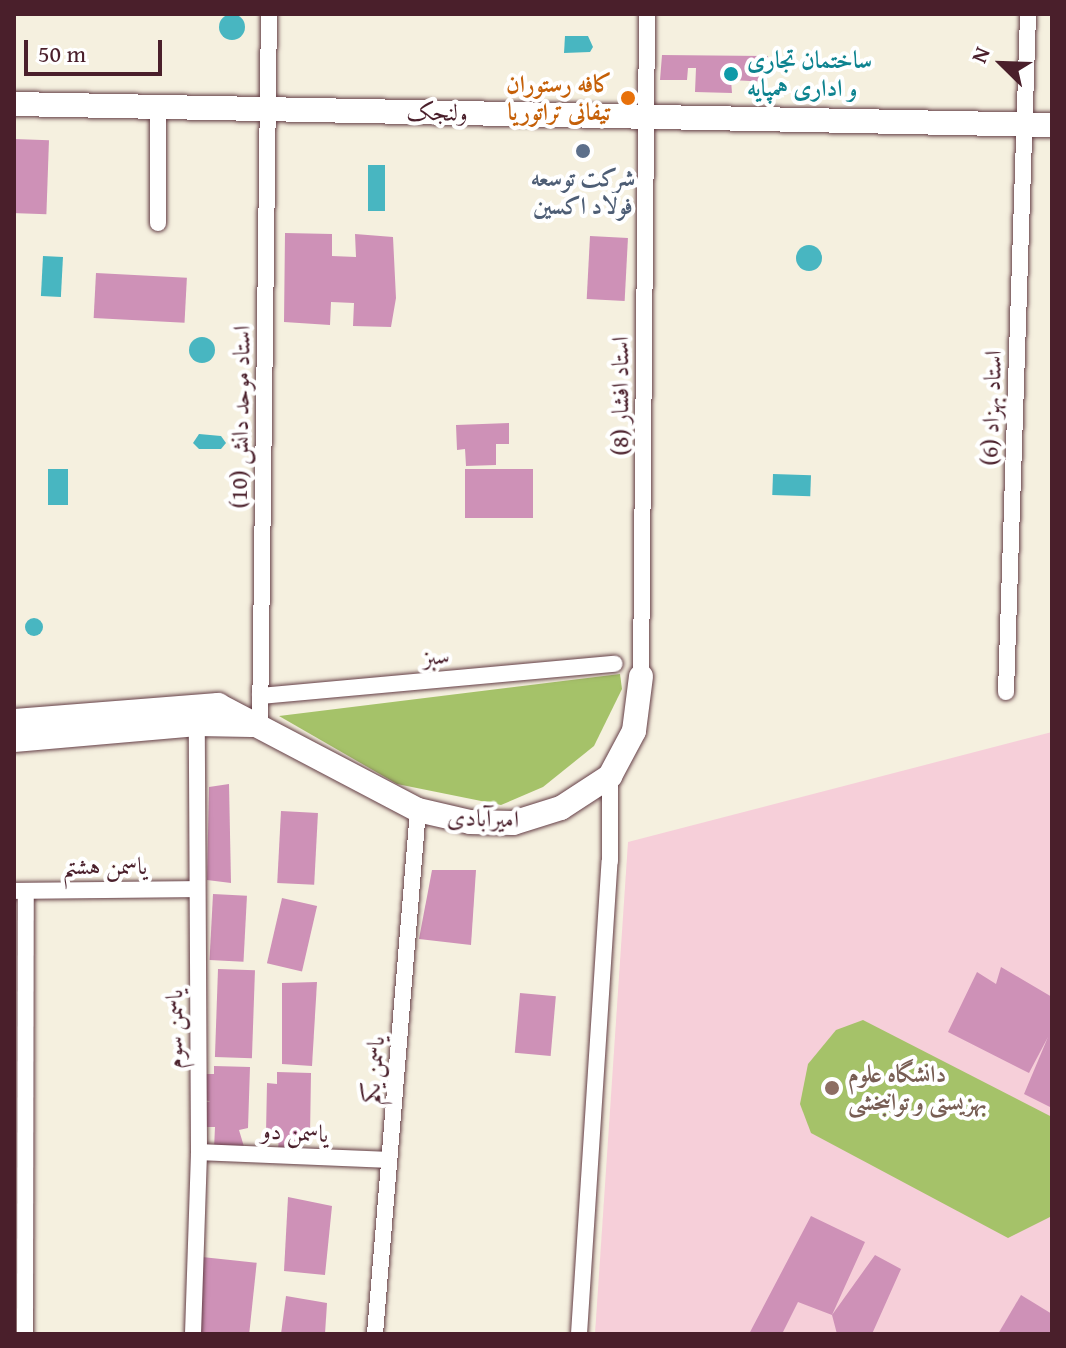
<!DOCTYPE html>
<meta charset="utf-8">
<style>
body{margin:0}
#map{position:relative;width:1066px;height:1348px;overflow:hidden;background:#f5f0df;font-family:"Gentium Book Plus",Amiri,serif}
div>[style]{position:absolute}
.built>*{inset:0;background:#f6cfd9}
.green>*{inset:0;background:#a5c269}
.water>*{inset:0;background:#48b6c1;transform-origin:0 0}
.round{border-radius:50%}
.building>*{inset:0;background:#ce91b7;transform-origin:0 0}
.roads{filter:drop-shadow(0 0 2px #643e46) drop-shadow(0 0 2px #643e46)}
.street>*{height:16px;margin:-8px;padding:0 8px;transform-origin:8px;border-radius:8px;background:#fff}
.secondary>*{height:24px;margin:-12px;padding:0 12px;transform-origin:12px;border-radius:12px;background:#fff}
.dots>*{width:22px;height:22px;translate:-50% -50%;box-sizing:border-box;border:4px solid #fff;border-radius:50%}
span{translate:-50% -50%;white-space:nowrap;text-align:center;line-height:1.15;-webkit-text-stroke:8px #fff;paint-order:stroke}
.culture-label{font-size:24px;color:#0d838f;font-weight:700}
.left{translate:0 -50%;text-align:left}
.food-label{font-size:24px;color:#c56008;font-weight:700}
.right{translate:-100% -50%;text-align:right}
.street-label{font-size:24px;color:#4a1f2b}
.service-label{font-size:24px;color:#4e5e75;font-weight:700}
.education-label{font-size:24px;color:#785e54;font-weight:700}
.frame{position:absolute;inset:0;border:16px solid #4a1f2b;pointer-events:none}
.north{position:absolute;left:962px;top:24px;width:80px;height:80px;-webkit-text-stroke:6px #fff;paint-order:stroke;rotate:293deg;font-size:22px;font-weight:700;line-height:32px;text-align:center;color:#4a1f2b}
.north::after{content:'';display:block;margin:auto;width:28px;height:36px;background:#4a1f2b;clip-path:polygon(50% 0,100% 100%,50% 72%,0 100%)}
.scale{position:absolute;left:24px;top:40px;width:138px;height:36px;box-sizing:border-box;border:4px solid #4a1f2b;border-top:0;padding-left:10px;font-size:24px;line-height:28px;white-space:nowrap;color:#4a1f2b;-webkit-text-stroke:6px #fff;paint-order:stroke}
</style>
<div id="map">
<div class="built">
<div style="clip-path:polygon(1052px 732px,1052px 1334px,595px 1334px,628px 842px)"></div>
</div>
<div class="green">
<div style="clip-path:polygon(620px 674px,622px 689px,594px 746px,543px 787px,501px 805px,397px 784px,279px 716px)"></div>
<div style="clip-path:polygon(863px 1020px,1052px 1117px,1052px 1216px,1008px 1238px,811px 1133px,800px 1104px,808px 1064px,836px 1030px)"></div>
</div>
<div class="water">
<div class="round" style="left:219px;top:14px;width:26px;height:26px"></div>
<div style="clip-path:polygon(565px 36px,588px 36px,593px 47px,590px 52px,564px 53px)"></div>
<div style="left:368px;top:165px;width:17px;height:46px"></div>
<div class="round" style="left:796px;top:245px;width:26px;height:26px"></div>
<div style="left:43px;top:256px;width:20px;height:40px;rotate:3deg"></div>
<div class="round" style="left:189px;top:337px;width:26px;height:26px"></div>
<div style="clip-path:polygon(199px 434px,221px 436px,226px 443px,221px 449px,199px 449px,193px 443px)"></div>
<div style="left:48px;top:469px;width:20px;height:36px"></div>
<div style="left:773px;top:474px;width:38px;height:21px;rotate:2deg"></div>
<div class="round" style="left:25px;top:618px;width:18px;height:18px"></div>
</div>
<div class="building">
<div style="clip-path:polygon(662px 55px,768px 56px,767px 82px,731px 80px,732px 93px,695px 92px,696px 68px,688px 68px,687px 80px,660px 80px)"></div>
<div style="left:14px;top:139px;width:35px;height:74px;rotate:2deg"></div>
<div style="clip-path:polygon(285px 233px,332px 234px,332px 256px,356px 257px,355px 234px,393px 237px,396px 298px,391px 327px,353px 326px,354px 303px,331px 302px,330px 325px,284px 322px)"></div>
<div style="left:590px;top:236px;width:38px;height:63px;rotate:3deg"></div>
<div style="left:96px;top:273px;width:91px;height:45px;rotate:3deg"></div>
<div style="clip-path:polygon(509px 423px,509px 444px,496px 444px,496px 465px,466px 466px,465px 449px,457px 450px,456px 425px)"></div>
<div style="left:465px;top:469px;width:68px;height:49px"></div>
<div style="clip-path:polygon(229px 784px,231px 883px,207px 880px,209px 787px)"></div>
<div style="left:281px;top:811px;width:37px;height:72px;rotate:3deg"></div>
<div style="clip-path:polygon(432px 870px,476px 870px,471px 945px,419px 939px)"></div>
<div style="left:213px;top:894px;width:34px;height:66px;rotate:3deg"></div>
<div style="left:282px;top:898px;width:36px;height:67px;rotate:13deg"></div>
<div style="clip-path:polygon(1001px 967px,1052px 997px,1052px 1108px,1024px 1094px,1048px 1037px,1029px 1073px,948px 1032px,977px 972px,996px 984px)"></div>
<div style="left:218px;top:969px;width:37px;height:88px;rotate:2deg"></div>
<div style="clip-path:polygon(317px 982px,312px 1066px,282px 1064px,282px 983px)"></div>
<div style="left:520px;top:993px;width:36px;height:60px;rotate:5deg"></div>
<div style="clip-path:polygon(214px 1066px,250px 1067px,248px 1128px,239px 1130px,245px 1150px,214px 1149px,215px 1127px,202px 1127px,203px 1102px,210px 1102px,204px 1099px,205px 1074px,214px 1074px)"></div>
<div style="clip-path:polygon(277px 1072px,311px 1073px,310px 1136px,303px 1136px,302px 1153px,278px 1153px,279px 1133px,266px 1133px,267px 1083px,277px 1084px)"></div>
<div style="clip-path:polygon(288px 1197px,332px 1206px,325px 1275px,284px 1271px)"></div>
<div style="clip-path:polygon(811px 1216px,865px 1242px,832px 1315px,875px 1255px,901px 1269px,872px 1334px,837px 1334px,832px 1315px,798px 1302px,782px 1334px,749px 1334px)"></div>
<div style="left:202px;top:1257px;width:55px;height:77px;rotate:6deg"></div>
<div style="clip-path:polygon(1021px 1295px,1052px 1314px,1052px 1334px,998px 1334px)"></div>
<div style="clip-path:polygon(286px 1296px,327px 1303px,325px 1334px,281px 1334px)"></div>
</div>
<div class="roads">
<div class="street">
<div style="left:158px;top:107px;width:116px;rotate:90deg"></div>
<div style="left:641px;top:676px;width:662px;rotate:-89.48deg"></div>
<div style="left:1006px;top:692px;width:678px;rotate:-88.14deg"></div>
<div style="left:260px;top:696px;width:356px;rotate:-5.2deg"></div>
<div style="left:260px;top:726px;width:712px;rotate:-89.28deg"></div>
<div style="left:14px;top:891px;width:183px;rotate:-0.6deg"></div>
<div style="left:199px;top:1152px;width:190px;rotate:2.4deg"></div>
<div style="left:25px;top:1334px;width:443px;rotate:-89.9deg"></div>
<div style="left:193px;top:1334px;width:182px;rotate:-88.1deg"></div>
<div style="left:199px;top:1152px;width:428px;rotate:-90.3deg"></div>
<div style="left:375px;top:1334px;width:526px;rotate:-85.31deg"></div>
<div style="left:579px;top:1334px;width:474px;rotate:-86.3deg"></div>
<div style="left:610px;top:861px;width:85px;rotate:-90deg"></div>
</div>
<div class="secondary">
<div style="left:14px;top:104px;width:1038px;rotate:1.16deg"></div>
<div style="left:14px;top:721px;width:205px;rotate:-4.5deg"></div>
<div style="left:218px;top:705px;width:226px;rotate:27.7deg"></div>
<div style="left:418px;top:810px;width:53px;rotate:13deg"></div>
<div style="left:470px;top:822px;width:43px;rotate:1.3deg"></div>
<div style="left:513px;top:823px;width:50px;rotate:-17.4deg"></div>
<div style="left:561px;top:808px;width:59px;rotate:-33.1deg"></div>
<div style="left:610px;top:776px;width:51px;rotate:-61.9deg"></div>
<div style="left:634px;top:731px;width:55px;rotate:-82.7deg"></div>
<div style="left:14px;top:740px;width:184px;rotate:-5deg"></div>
<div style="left:197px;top:724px;width:54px;rotate:1.1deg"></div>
</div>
</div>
<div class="dots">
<div style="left:731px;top:74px;background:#0f9aa8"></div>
<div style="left:628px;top:98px;background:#e8710a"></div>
<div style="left:583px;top:151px;background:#5c6f8a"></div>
<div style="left:832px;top:1088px;background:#8d6e63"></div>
</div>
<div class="culture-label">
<span class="left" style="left:747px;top:74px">ساختمان تجاری<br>و اداری همپایه</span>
</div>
<div class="food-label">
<span class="right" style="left:612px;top:98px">کافه رستوران<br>تیفانی تراتوریا</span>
</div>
<div class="street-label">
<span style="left:437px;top:112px;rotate:1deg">ولنجک</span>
<span style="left:620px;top:396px;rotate:-90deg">استاد افشار (8)</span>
<span style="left:991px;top:408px;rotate:-88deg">استاد بهزاد (6)</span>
<span style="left:240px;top:417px;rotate:-89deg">استاد موحد دانش (10)</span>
<span style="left:436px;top:656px;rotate:-5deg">سبز</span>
<span style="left:483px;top:818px;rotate:2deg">امیرآبادی</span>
<span style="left:105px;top:866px">یاسمن هشتم</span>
<span style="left:174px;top:1029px;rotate:-90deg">یاسمن سوم</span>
<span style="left:373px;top:1070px;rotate:-85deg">یاسمن یکم</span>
<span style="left:295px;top:1132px;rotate:3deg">یاسمن دو</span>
</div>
<div class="service-label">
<span style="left:583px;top:192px">شرکت توسعه<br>فولاد اکسین</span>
</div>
<div class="education-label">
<span class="left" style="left:848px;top:1088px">دانشگاه علوم<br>بهزیستی و توانبخشی</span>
</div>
<div class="frame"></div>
<div class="north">N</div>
<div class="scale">50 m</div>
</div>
